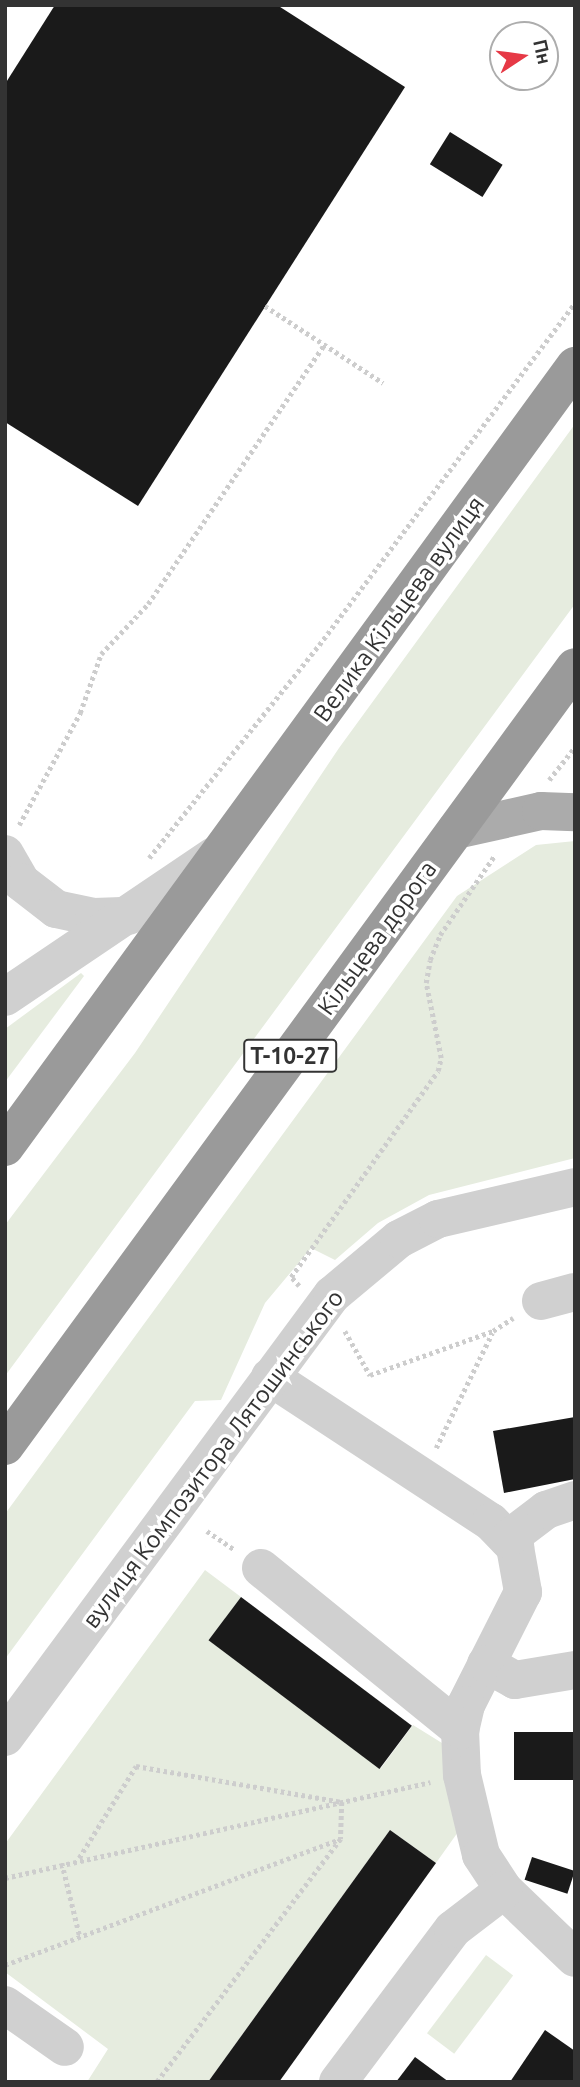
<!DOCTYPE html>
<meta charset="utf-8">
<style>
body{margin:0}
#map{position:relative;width:580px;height:2087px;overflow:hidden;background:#fff;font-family:Ubuntu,sans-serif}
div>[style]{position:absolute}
.green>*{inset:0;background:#e6ecdf;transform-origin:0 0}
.building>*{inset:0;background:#1a1a1a;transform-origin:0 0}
.path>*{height:4.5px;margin-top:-2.25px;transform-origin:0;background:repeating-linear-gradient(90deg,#cdcdcd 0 3.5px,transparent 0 7px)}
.minor>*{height:38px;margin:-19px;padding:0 19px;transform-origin:19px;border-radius:19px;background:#d0d0d0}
.major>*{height:38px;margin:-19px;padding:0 19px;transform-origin:19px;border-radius:19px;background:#ababab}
.highway>*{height:38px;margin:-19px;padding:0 19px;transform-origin:19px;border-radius:19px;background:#9a9a9a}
span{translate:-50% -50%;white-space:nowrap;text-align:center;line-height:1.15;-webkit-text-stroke:7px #fff;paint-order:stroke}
.shield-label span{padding:2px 5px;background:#fff;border:2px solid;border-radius:5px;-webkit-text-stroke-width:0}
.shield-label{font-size:23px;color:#333;font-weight:700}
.street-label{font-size:24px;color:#333}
.frame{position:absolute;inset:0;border:7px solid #333;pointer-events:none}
.north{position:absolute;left:489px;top:21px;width:70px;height:70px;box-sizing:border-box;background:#fff;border:2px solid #adadad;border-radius:50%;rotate:77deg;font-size:19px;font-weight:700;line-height:28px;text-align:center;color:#333}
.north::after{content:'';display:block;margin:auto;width:24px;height:32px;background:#e63946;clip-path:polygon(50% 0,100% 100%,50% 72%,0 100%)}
</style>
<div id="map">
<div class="green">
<div style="clip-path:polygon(575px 424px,575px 604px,5px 1376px,5px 1225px,135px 1053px,339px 748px)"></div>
<div style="clip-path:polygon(575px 841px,575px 1158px,429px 1195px,378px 1223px,335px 1260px,311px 1248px,265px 1303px,221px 1400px,195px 1401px,5px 1659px,5px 1514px,457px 896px,536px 845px)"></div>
<div style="clip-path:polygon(81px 973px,84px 976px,5px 1082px,5px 1029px)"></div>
<div style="clip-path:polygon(205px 1570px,241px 1597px,209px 1640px,381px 1768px,413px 1725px,450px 1748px,463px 1825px,436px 1863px,390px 1830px,208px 2082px,87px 2082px,108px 2049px,5px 1972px,5px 1844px)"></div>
<div style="left:486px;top:1955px;width:34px;height:98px;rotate:37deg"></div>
</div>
<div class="building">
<div style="clip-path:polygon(55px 5px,277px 5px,405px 87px,138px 506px,5px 422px,5px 84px)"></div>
<div style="left:450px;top:132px;width:62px;height:38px;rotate:32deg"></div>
<div style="clip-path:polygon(575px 1417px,575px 1479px,504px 1493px,493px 1431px)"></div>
<div style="left:241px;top:1597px;width:214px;height:54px;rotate:37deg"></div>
<div style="left:575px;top:1732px;width:48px;height:61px;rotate:90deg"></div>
<div style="clip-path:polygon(390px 1830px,436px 1863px,355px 1976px,279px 2082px,208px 2082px)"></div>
<div style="left:532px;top:1857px;width:45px;height:24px;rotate:18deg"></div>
<div style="clip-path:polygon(545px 2030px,575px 2051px,575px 2082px,510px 2082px)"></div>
<div style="clip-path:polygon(415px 2057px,449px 2082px,396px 2082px)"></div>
</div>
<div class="path">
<div style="left:265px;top:306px;width:141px;rotate:33.1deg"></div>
<div style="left:549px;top:780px;width:42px;rotate:-51.8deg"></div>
<div style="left:19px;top:825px;width:128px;rotate:-61.4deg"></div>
<div style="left:80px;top:713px;width:63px;rotate:-70.4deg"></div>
<div style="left:101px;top:654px;width:69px;rotate:-46.8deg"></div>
<div style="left:148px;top:604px;width:313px;rotate:-55.8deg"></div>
<div style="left:149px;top:858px;width:273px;rotate:-51.4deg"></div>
<div style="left:319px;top:645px;width:427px;rotate:-53.2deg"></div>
<div style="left:299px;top:1286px;width:12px;rotate:-132deg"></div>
<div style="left:291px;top:1277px;width:253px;rotate:-54.5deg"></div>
<div style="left:438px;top:1071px;width:13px;rotate:-77deg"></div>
<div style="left:441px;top:1058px;width:76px;rotate:-101.3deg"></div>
<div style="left:426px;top:983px;width:23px;rotate:-80deg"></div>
<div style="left:430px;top:960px;width:27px;rotate:-68deg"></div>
<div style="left:440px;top:935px;width:97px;rotate:-55.5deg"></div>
<div style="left:345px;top:1331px;width:51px;rotate:60.4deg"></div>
<div style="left:370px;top:1375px;width:131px;rotate:-19.7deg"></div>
<div style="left:493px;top:1331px;width:24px;rotate:-33deg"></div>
<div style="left:436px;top:1448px;width:128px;rotate:-64deg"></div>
<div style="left:207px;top:1531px;width:34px;rotate:34deg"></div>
<div style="left:79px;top:1858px;width:108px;rotate:-58.2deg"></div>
<div style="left:136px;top:1766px;width:209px;rotate:9.9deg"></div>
<div style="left:342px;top:1802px;width:37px;rotate:92deg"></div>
<div style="left:341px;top:1839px;width:305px;rotate:127.1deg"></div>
<div style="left:62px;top:1863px;width:76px;rotate:76.3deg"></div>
<div style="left:5px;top:1878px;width:436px;rotate:-12.7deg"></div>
<div style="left:5px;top:1965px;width:358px;rotate:-20.6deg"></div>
</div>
<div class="minor">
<div style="left:5px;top:854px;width:32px;rotate:60deg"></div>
<div style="left:21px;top:882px;width:44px;rotate:37.6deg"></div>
<div style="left:56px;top:909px;width:39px;rotate:12deg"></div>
<div style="left:94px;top:917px;width:35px;rotate:-2deg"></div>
<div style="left:5px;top:997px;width:252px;rotate:-34deg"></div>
<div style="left:541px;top:1301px;width:35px;rotate:-15deg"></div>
<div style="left:270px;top:1377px;width:264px;rotate:33.3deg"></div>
<div style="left:491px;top:1522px;width:35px;rotate:46deg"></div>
<div style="left:515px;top:1547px;width:46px;rotate:79.9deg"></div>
<div style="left:523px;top:1592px;width:127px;rotate:116.8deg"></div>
<div style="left:466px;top:1705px;width:26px;rotate:103deg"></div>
<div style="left:460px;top:1730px;width:45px;rotate:87.5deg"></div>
<div style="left:462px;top:1775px;width:82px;rotate:76.6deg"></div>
<div style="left:481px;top:1855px;width:42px;rotate:56.7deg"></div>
<div style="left:504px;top:1890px;width:98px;rotate:43.8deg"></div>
<div style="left:508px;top:1539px;width:48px;rotate:-37.3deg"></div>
<div style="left:546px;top:1510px;width:31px;rotate:-19deg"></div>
<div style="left:261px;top:1568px;width:257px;rotate:39.1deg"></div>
<div style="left:486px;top:1664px;width:33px;rotate:29deg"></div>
<div style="left:515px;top:1680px;width:61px;rotate:-9.5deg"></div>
<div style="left:5px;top:1737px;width:550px;rotate:-53.51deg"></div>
<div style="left:332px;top:1295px;width:87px;rotate:-39.9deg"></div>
<div style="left:399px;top:1239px;width:44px;rotate:-27.1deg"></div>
<div style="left:438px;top:1219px;width:141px;rotate:-13.1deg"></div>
<div style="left:5px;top:2005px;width:73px;rotate:35deg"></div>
<div style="left:338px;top:2082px;width:191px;rotate:-53.1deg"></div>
<div style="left:453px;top:1929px;width:64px;rotate:-37.4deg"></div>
</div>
<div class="major">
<div style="left:456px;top:830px;width:87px;rotate:-12.6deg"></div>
<div style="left:541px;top:811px;width:34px;rotate:2deg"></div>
</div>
<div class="highway">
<div style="left:5px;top:1147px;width:967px;rotate:-53.88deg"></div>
<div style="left:5px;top:1446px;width:965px;rotate:-53.81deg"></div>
</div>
<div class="shield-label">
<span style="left:290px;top:1056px">Т-10-27</span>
</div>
<div class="street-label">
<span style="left:399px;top:609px;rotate:-54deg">Велика Кільцева вулиця</span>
<span style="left:377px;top:938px;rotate:-54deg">Кільцева дорога</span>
<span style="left:213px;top:1459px;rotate:-53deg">вулиця Композитора Лятошинського</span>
</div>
<div class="frame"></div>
<div class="north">Пн</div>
</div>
